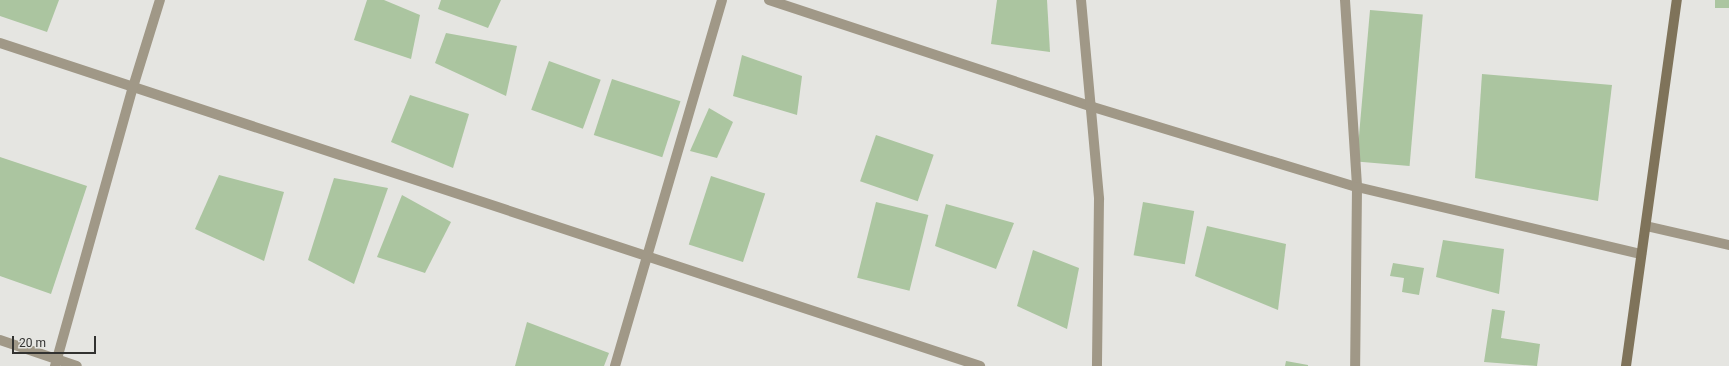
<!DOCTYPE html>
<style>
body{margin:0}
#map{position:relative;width:1729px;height:366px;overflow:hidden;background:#e5e5e1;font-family:Roboto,sans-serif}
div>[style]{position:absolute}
.building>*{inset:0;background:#abc5a0;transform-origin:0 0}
.street>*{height:10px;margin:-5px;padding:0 5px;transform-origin:5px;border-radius:5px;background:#a09887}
.secondary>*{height:10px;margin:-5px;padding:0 5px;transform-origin:5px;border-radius:5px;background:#7f735a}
span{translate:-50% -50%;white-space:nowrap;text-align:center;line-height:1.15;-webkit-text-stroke:4px #e5e5e1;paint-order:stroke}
.scale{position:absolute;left:12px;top:336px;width:84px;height:18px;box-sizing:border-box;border:2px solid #323230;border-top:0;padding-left:5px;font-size:12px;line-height:14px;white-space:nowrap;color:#323230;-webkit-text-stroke:3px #e5e5e1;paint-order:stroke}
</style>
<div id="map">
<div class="building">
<div style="clip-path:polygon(0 0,59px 0,47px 32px,0 16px)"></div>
<div style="clip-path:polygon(367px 0,384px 0,420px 15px,411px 59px,354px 40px)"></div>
<div style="clip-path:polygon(441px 0,501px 0,488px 28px,438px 9px)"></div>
<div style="clip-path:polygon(997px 0,1047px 0,1050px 52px,991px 44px)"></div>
<div style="left:1715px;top:0;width:14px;height:8px"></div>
<div style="left:1370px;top:10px;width:53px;height:152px;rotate:5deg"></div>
<div style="clip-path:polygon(446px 33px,517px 46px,506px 96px,435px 63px)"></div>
<div style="clip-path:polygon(742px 55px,802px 76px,797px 115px,733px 96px)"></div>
<div style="left:549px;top:61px;width:55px;height:52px;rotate:20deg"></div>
<div style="clip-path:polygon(1482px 74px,1612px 85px,1598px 201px,1475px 178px)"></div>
<div style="left:612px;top:79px;width:72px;height:59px;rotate:18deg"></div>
<div style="clip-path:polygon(410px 95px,469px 114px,453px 168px,391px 142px)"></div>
<div style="clip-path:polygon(709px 108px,733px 122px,717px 158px,690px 151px)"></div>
<div style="left:876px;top:135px;width:61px;height:49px;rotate:19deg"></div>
<div style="clip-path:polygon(0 157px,87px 186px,51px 294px,0 276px)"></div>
<div style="clip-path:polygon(219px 175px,284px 192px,264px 261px,195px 229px)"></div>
<div style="left:711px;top:176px;width:57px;height:72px;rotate:18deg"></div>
<div style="clip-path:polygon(334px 178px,388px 188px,354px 284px,308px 260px)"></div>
<div style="clip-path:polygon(402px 195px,451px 222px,425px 273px,377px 257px)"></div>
<div style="left:876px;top:202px;width:54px;height:78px;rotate:14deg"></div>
<div style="left:1143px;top:202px;width:52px;height:54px;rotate:10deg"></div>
<div style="clip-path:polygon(946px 204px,1014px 223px,996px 269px,935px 246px)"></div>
<div style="clip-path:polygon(1207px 226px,1286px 244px,1278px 310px,1195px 276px)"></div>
<div style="clip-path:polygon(1443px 240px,1504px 249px,1499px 294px,1436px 277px)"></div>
<div style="clip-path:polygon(1033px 250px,1079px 268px,1067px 329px,1017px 306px)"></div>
<div style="clip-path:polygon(1393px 263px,1424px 268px,1419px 295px,1402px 292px,1404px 278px,1390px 276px)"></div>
<div style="clip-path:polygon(1492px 309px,1505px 311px,1501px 338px,1540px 344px,1537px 366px,1484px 362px)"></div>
<div style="clip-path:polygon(527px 322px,609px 353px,604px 366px,515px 366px)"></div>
<div style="clip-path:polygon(1286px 361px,1308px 365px,1308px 366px,1285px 366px)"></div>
</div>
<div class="street">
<div style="left:769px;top:0;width:341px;rotate:18.3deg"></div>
<div style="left:1093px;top:107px;width:276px;rotate:16.9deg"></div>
<div style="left:1357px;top:187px;width:292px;rotate:13.3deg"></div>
<div style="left:1081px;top:0;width:200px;rotate:84.8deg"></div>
<div style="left:1099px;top:199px;width:167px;rotate:90.7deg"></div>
<div style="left:1345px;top:0;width:187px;rotate:86.3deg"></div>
<div style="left:1357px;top:187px;width:179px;rotate:90.6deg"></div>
<div style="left:0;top:43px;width:1032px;rotate:18.24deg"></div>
<div style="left:1646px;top:226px;width:85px;rotate:12.9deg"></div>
<div style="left:0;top:340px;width:81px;rotate:18.7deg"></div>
<div style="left:55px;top:366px;width:290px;rotate:-74.4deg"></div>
<div style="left:133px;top:87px;width:91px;rotate:-72.8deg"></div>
<div style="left:615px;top:366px;width:381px;rotate:-73.7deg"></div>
</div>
<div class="secondary">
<div style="left:1626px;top:366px;width:370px;rotate:-82.1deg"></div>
</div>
<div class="scale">20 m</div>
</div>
